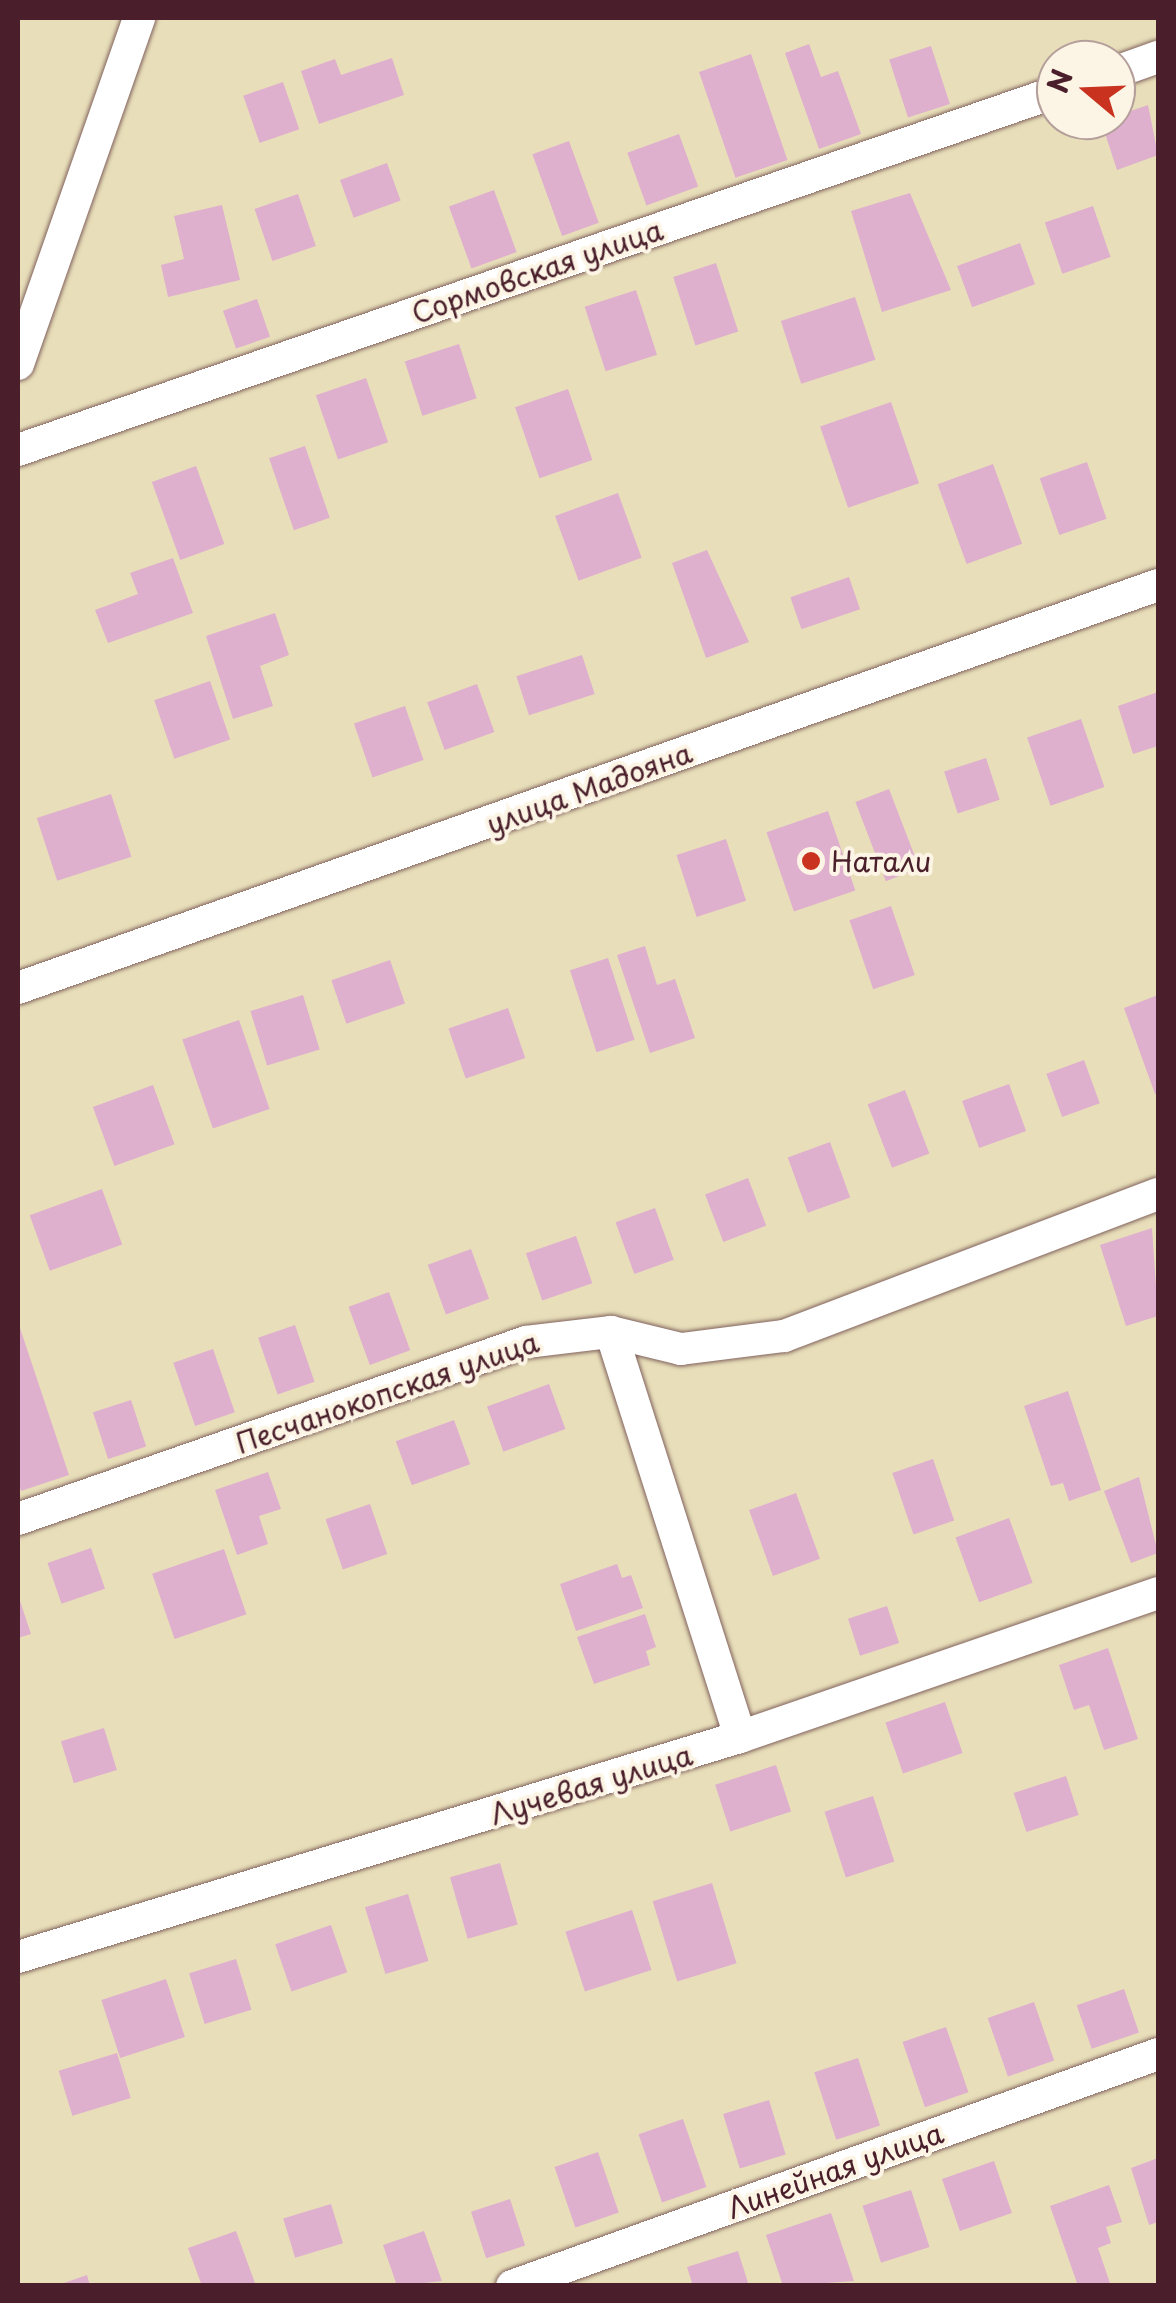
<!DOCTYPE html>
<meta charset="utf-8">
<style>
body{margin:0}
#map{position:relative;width:1176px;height:2303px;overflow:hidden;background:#e8dfba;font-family:"Playpen Sans",sans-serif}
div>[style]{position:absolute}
.building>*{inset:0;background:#dfafce;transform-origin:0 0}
.roads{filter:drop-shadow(0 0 2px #81625d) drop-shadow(0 0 2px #81625d)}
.minor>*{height:32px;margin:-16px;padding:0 16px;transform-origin:16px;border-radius:16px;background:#fff}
.dots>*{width:28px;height:28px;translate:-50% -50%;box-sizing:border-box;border:5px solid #fcf5e5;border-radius:50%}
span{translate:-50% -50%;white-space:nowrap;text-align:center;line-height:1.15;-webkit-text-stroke:8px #fcf5e5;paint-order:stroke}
.street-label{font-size:28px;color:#4a1f2b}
.poi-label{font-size:28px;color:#4a1f2b}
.left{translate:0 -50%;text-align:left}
.frame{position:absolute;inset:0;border:20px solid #4a1f2b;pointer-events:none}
.north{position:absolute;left:1036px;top:40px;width:100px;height:100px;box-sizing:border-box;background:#fcf5e5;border:2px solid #b59f9b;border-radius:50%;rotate:289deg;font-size:28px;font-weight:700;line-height:40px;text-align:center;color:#4a1f2b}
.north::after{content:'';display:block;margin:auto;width:35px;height:45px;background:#c8321e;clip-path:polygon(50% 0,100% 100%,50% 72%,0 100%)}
</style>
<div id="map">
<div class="building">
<div style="clip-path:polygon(809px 44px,821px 77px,838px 71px,861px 134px,819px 149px,785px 53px)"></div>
<div style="left:931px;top:46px;width:61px;height:44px;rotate:72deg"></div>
<div style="left:751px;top:54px;width:112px;height:55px;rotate:71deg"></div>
<div style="clip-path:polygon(392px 58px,404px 95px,319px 124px,301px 71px,335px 59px,341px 75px)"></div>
<div style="left:283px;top:82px;width:50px;height:42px;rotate:71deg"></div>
<div style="clip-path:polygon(1148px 105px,1158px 155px,1117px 170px,1101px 121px)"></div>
<div style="left:679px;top:134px;width:56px;height:55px;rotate:70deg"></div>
<div style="left:569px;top:141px;width:87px;height:39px;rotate:70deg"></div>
<div style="left:387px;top:163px;width:40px;height:50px;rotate:70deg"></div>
<div style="left:494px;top:190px;width:66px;height:48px;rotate:70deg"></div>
<div style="clip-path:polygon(910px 193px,951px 290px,882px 312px,851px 211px)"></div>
<div style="left:298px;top:194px;width:55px;height:46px;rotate:71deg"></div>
<div style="clip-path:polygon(222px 205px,240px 280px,168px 297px,161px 265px,184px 259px,174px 216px)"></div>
<div style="left:1093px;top:206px;width:54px;height:51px;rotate:71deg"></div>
<div style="left:1020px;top:243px;width:44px;height:67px;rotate:70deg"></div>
<div style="left:716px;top:263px;width:72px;height:45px;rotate:72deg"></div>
<div style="left:636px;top:290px;width:68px;height:54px;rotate:72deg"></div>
<div style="left:855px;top:297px;width:66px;height:78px;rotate:72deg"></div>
<div style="left:257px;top:299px;width:40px;height:36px;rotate:71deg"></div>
<div style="left:459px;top:344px;width:57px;height:57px;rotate:72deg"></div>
<div style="left:366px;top:378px;width:68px;height:53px;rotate:71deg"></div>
<div style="left:568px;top:389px;width:75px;height:56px;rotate:71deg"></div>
<div style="left:891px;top:402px;width:86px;height:75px;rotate:71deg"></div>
<div style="left:305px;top:446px;width:76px;height:38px;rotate:71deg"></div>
<div style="left:1087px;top:462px;width:60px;height:50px;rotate:71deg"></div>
<div style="left:993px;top:464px;width:85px;height:59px;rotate:70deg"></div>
<div style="left:196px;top:466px;width:83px;height:47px;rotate:70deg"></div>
<div style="left:618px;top:493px;width:69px;height:67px;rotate:70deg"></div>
<div style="clip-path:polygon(707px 550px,749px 642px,706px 658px,672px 563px)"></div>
<div style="clip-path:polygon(173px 558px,193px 613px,108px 643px,95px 610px,138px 594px,130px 573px)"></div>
<div style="left:849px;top:577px;width:34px;height:62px;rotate:71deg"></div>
<div style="clip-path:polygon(275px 613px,289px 655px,260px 666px,273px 706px,233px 719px,206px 636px)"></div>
<div style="left:582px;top:655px;width:41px;height:69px;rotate:72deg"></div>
<div style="left:210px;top:681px;width:62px;height:59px;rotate:71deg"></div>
<div style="left:477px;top:684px;width:51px;height:53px;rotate:70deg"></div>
<div style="clip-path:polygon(1158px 692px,1158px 746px,1133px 754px,1118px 706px)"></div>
<div style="left:405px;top:706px;width:57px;height:54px;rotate:71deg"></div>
<div style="left:1081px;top:719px;width:72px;height:57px;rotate:71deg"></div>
<div style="left:986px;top:758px;width:44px;height:44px;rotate:72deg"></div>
<div style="left:889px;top:789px;width:85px;height:36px;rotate:69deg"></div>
<div style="left:111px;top:794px;width:66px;height:78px;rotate:72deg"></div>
<div style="left:828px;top:811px;width:84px;height:65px;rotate:71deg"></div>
<div style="left:726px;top:839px;width:65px;height:52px;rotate:72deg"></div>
<div style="left:891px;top:906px;width:73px;height:44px;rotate:71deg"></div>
<div style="clip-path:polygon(645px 946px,657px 985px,675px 979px,695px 1038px,650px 1053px,617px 955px)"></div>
<div style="left:608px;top:958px;width:86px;height:40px;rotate:72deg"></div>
<div style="left:390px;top:960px;width:46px;height:62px;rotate:71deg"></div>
<div style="left:303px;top:995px;width:57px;height:55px;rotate:73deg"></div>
<div style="clip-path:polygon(1158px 995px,1158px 1093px,1155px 1094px,1124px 1008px)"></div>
<div style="left:508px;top:1008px;width:53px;height:63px;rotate:71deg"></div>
<div style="left:239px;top:1020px;width:94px;height:60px;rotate:71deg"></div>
<div style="left:1084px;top:1060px;width:46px;height:40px;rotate:70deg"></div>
<div style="left:1009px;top:1084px;width:50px;height:50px;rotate:70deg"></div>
<div style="left:153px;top:1085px;width:63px;height:64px;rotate:70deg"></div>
<div style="left:905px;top:1090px;width:68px;height:40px;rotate:69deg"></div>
<div style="left:830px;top:1142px;width:59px;height:45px;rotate:70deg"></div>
<div style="left:748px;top:1178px;width:51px;height:46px;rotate:69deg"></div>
<div style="left:102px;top:1189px;width:59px;height:77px;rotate:70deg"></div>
<div style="left:655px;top:1208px;width:55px;height:42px;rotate:70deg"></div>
<div style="clip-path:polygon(1152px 1228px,1158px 1316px,1126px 1326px,1100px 1245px)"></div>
<div style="left:576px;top:1236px;width:50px;height:53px;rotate:71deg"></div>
<div style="left:471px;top:1249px;width:53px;height:46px;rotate:70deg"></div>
<div style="left:389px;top:1292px;width:62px;height:43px;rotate:70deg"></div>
<div style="clip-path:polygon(18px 1322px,69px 1475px,21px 1491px,18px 1480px)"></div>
<div style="left:295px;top:1325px;width:60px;height:39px;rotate:71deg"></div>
<div style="left:213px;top:1349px;width:67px;height:42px;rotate:71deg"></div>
<div style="left:549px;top:1384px;width:48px;height:66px;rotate:70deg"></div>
<div style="clip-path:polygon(1068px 1391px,1101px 1490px,1069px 1501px,1063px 1483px,1051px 1486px,1024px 1406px)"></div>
<div style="left:131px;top:1400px;width:49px;height:40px;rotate:72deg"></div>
<div style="left:454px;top:1420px;width:47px;height:62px;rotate:70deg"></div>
<div style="left:933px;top:1459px;width:65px;height:43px;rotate:71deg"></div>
<div style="clip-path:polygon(268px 1472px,281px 1509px,259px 1516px,268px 1544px,237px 1555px,215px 1490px)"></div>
<div style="clip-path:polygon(1139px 1477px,1158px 1553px,1131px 1563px,1104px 1491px)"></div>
<div style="left:796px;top:1493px;width:70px;height:50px;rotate:70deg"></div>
<div style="left:370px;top:1504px;width:53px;height:47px;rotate:71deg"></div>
<div style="left:1009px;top:1518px;width:69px;height:57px;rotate:70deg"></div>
<div style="left:91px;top:1548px;width:43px;height:46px;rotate:71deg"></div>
<div style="left:224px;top:1549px;width:69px;height:76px;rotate:71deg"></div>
<div style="clip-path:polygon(617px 1564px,622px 1578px,631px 1575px,643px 1608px,576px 1631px,560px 1584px)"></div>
<div style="clip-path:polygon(18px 1595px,31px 1634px,18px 1638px)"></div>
<div style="left:887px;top:1606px;width:39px;height:41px;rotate:72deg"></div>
<div style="clip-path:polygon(645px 1614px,656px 1647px,646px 1651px,650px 1665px,594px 1684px,577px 1637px)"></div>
<div style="clip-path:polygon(1108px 1648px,1138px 1739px,1104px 1750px,1089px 1705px,1074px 1710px,1059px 1665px)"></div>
<div style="left:945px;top:1702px;width:54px;height:63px;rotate:71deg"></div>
<div style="left:104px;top:1728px;width:44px;height:45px;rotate:73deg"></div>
<div style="left:776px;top:1765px;width:49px;height:64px;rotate:72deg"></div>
<div style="left:1066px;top:1776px;width:41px;height:55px;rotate:72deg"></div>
<div style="left:873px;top:1796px;width:69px;height:51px;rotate:72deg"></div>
<div style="left:500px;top:1863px;width:64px;height:52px;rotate:74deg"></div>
<div style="left:712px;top:1883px;width:84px;height:62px;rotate:73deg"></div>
<div style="left:408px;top:1894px;width:70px;height:45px;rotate:73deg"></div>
<div style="left:632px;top:1910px;width:63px;height:70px;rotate:72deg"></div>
<div style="left:331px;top:1925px;width:50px;height:59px;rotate:71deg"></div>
<div style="left:236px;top:1959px;width:53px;height:49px;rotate:73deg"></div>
<div style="left:166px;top:1979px;width:61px;height:68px;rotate:72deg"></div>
<div style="left:1124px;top:1989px;width:46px;height:50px;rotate:71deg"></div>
<div style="left:1034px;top:2002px;width:62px;height:49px;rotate:71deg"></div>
<div style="left:946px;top:2027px;width:69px;height:46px;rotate:71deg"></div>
<div style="left:117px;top:2053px;width:47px;height:61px;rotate:73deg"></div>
<div style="left:858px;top:2058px;width:71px;height:46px;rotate:72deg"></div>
<div style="left:769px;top:2100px;width:57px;height:48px;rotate:73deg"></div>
<div style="left:683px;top:2119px;width:72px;height:47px;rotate:71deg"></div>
<div style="left:598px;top:2152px;width:64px;height:46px;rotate:71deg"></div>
<div style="clip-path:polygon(1158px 2158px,1158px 2222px,1149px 2225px,1131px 2168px)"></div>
<div style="left:994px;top:2161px;width:55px;height:55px;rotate:71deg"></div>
<div style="clip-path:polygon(1109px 2185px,1122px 2222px,1106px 2227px,1111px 2243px,1098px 2248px,1111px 2286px,1078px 2286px,1050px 2206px)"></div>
<div style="left:911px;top:2190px;width:60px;height:51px;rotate:72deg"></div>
<div style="left:510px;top:2199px;width:49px;height:41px;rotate:72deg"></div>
<div style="left:331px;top:2204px;width:41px;height:50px;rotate:73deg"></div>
<div style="clip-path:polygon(831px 2213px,854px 2281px,783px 2286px,766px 2235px)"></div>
<div style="clip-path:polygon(236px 2231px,256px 2286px,202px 2286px,188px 2248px)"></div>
<div style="clip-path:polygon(424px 2231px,442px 2281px,397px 2286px,383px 2245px)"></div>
<div style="clip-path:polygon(738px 2251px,749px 2286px,693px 2286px,687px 2267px)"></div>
<div style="clip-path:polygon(87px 2275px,90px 2286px,58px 2286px,58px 2285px)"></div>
</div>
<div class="roads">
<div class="minor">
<div style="left:1116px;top:72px;width:45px;rotate:-19.7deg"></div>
<div style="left:18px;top:364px;width:367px;rotate:-70.7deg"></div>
<div style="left:18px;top:450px;width:1098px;rotate:-19.03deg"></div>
<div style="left:18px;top:988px;width:1209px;rotate:-19.47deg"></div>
<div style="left:611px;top:1332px;width:425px;rotate:72.3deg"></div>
<div style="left:18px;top:1519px;width:538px;rotate:-19.21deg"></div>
<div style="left:526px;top:1342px;width:86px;rotate:-6.7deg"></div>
<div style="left:611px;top:1332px;width:72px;rotate:13.7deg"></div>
<div style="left:681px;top:1349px;width:104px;rotate:-7.2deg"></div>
<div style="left:784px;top:1336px;width:400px;rotate:-20.8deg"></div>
<div style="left:18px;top:1957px;width:755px;rotate:-16.95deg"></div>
<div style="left:740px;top:1737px;width:442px;rotate:-19deg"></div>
<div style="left:512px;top:2286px;width:686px;rotate:-19.75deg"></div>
</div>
</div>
<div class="dots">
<div style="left:811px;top:861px;background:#c8321e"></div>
</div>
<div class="street-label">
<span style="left:537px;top:271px;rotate:-19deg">Сормовская улица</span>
<span style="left:589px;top:788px;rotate:-20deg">улица Мадояна</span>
<span style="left:387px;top:1392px;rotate:-19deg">Песчанокопская улица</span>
<span style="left:591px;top:1784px;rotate:-17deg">Лучевая улица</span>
<span style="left:835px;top:2170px;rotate:-20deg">Линейная улица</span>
</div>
<div class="poi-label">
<span class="left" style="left:831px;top:861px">Натали</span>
</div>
<div class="frame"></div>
<div class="north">N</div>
</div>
